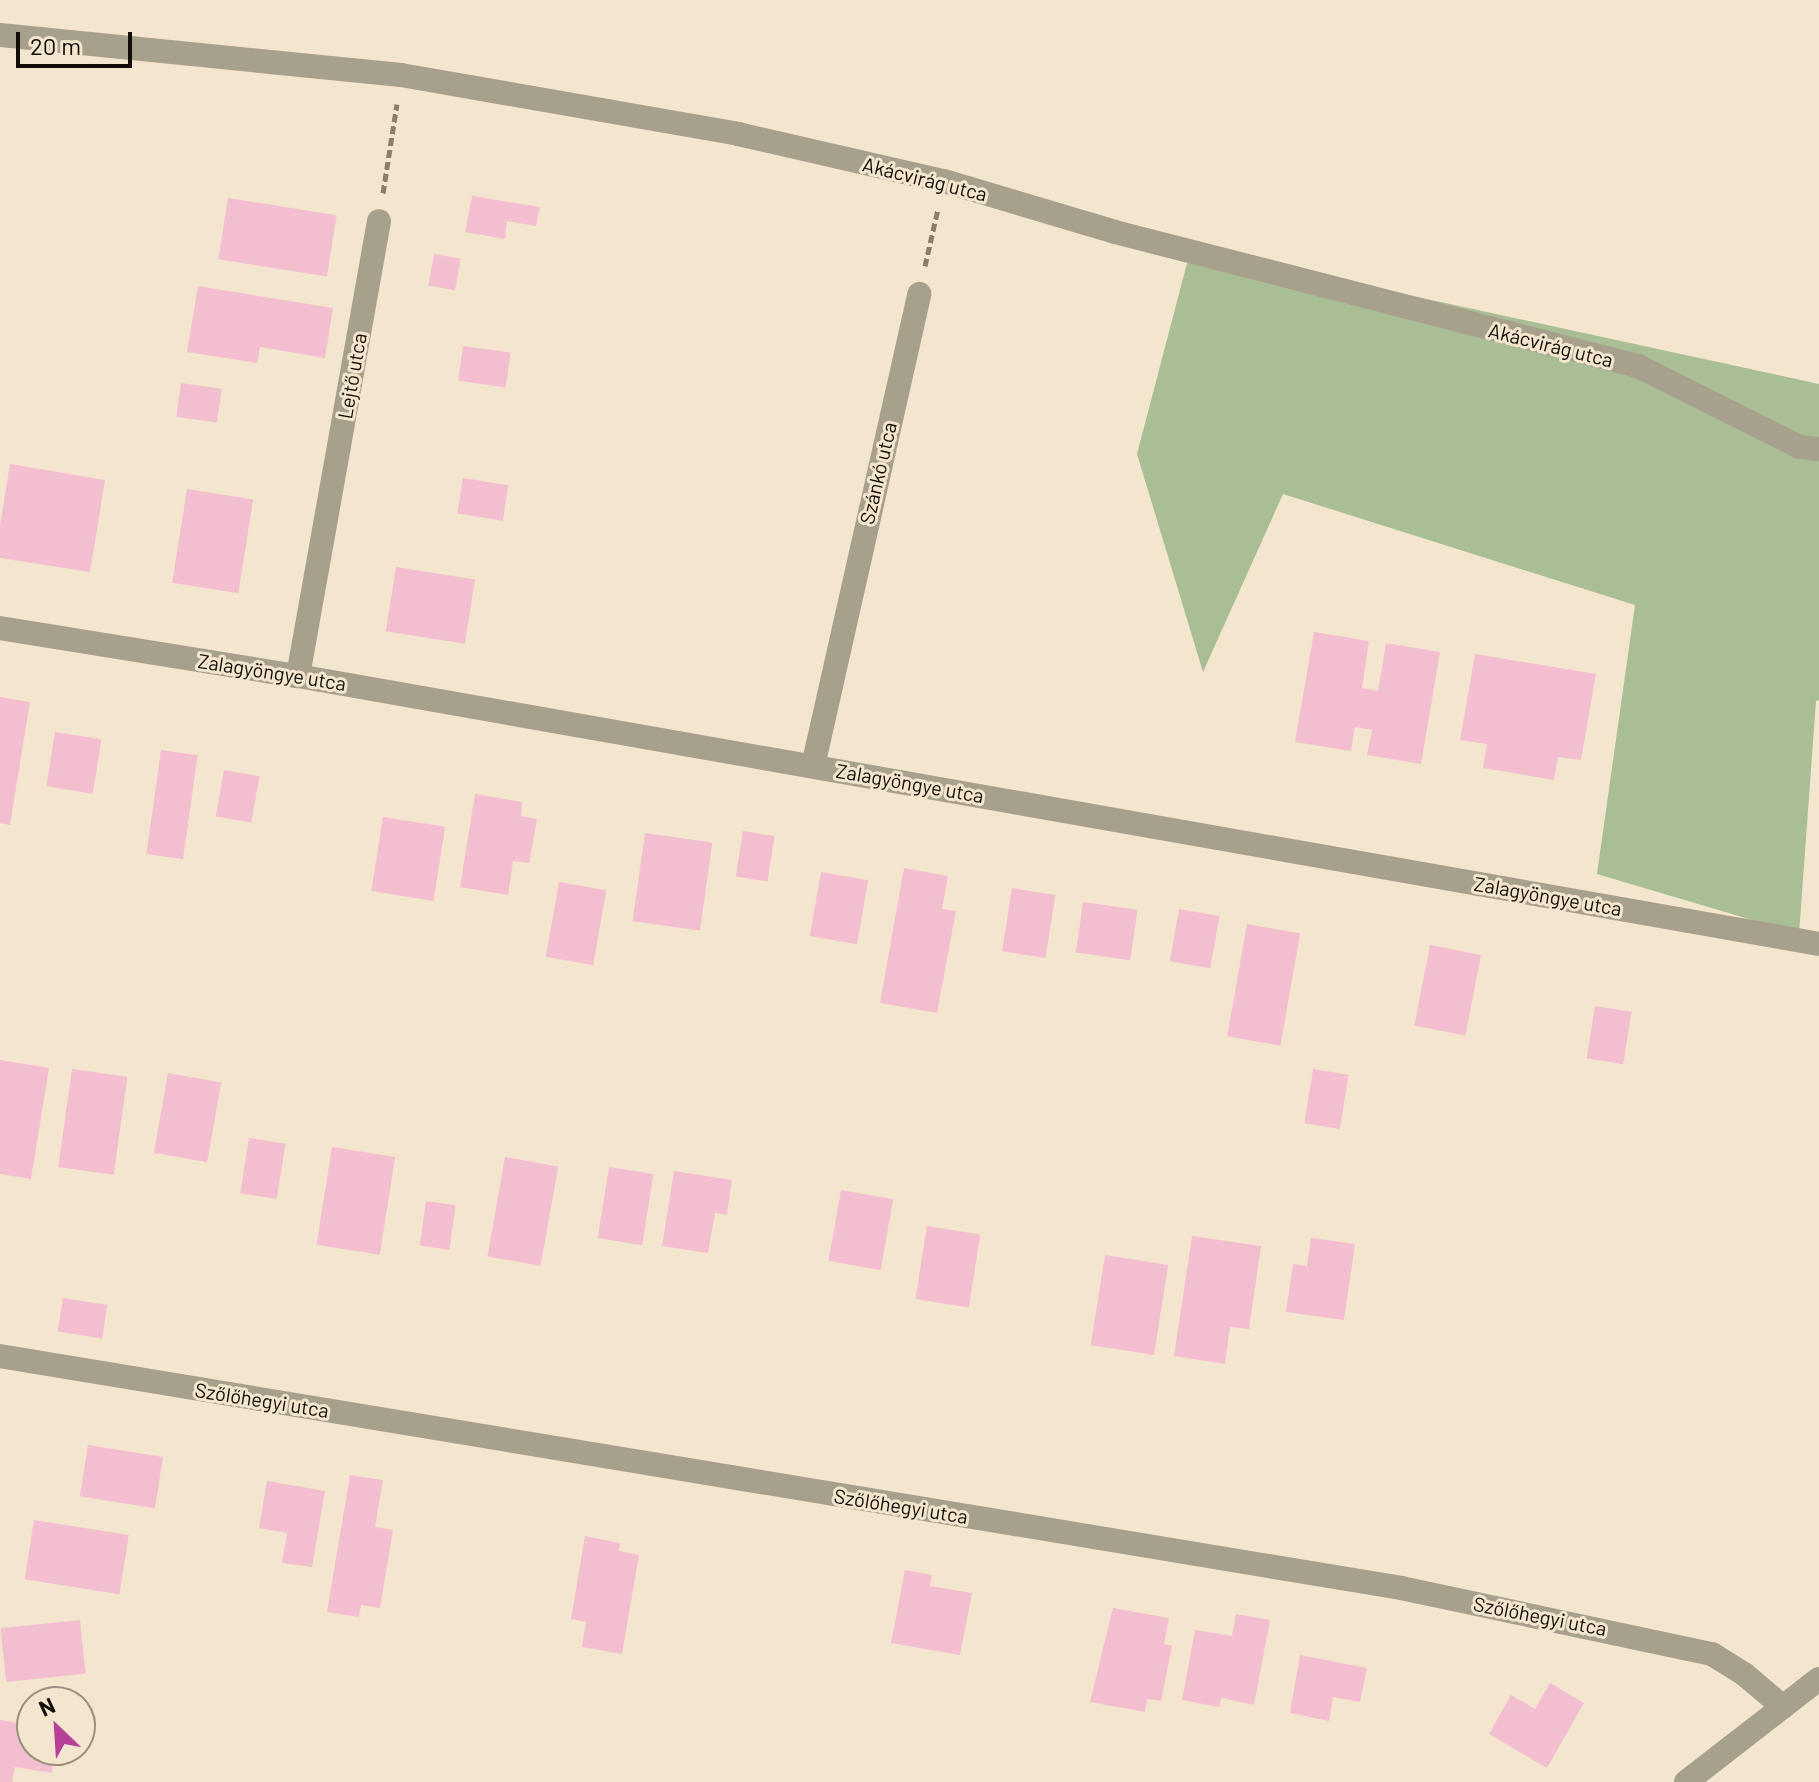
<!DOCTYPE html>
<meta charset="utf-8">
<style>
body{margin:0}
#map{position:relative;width:1819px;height:1782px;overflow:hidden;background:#f3e5ce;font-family:Barlow,sans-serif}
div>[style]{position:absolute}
.green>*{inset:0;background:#a9be95}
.building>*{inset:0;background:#f3bfd0;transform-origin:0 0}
.path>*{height:5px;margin-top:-2.5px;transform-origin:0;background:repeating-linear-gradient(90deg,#897f70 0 8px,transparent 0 12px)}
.minor>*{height:24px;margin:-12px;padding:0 12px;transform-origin:12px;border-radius:12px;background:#a6a08d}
span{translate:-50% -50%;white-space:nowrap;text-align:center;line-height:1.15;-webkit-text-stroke:6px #f3e5ce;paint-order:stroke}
.street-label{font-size:20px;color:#120d06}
.north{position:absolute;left:16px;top:1686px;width:80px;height:80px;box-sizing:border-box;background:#f3e5ce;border:2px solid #998f7e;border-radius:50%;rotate:335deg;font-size:22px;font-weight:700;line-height:32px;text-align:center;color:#120d06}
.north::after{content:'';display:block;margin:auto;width:28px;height:36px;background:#b74199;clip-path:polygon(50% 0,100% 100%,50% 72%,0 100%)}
.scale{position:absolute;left:16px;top:32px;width:116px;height:36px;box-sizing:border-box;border:4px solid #120d06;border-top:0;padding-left:10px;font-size:24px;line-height:28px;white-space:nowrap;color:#120d06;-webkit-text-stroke:6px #f3e5ce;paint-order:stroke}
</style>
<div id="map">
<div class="green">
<div style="clip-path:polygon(1191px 248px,1819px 384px,1819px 700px,1816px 701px,1799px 934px,1597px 874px,1635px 605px,1283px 494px,1203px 672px,1137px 454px)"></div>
</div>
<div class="building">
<div style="clip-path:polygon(472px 196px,540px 207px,536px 226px,507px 221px,505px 239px,465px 232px)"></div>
<div style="left:228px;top:198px;width:110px;height:62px;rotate:9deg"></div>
<div style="left:434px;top:254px;width:27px;height:32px;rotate:10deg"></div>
<div style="clip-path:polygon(198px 286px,333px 308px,325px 358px,260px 347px,257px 363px,187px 352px)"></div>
<div style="left:463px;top:346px;width:48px;height:35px;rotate:8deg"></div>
<div style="left:181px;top:383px;width:41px;height:34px;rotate:8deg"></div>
<div style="clip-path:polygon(10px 464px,105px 480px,90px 572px,0 558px,0 525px)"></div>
<div style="left:463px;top:478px;width:46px;height:36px;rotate:9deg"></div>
<div style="left:187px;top:489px;width:67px;height:95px;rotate:9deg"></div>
<div style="left:396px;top:567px;width:80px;height:65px;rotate:9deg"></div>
<div style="clip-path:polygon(1314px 632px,1369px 641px,1362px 688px,1378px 691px,1386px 643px,1440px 652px,1421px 764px,1367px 755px,1372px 730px,1355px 727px,1351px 751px,1295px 742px)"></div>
<div style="clip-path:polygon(1475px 654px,1596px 674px,1581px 760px,1558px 757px,1554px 780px,1483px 768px,1487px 744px,1460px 740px)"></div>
<div style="clip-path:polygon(0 697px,30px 702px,10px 825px,0 823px)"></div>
<div style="left:55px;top:732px;width:47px;height:55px;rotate:9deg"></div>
<div style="left:161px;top:750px;width:37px;height:105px;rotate:8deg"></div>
<div style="left:224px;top:770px;width:36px;height:47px;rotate:10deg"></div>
<div style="clip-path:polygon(475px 794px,522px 802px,521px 816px,537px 819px,529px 863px,513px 861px,508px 895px,460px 887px)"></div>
<div style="left:383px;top:817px;width:63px;height:75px;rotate:9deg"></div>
<div style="left:743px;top:831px;width:32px;height:46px;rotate:9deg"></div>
<div style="left:645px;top:833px;width:68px;height:89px;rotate:8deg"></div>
<div style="clip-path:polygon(904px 868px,948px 876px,942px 909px,956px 911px,937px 1013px,880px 1003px)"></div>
<div style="left:821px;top:872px;width:48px;height:65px;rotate:10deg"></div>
<div style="left:559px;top:882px;width:48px;height:76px;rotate:10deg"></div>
<div style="left:1012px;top:888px;width:44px;height:64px;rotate:9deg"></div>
<div style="left:1083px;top:902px;width:55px;height:51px;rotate:8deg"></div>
<div style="left:1179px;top:909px;width:41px;height:53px;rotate:10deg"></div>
<div style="left:1247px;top:924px;width:54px;height:114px;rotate:10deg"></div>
<div style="left:1430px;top:945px;width:52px;height:82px;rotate:11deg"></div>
<div style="left:1595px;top:1006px;width:37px;height:53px;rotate:9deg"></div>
<div style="clip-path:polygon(0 1060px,49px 1068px,31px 1179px,0 1174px)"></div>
<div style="left:72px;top:1069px;width:56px;height:99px;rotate:8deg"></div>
<div style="left:1313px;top:1069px;width:36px;height:55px;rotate:9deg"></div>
<div style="left:168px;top:1073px;width:54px;height:81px;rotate:10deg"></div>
<div style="left:249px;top:1138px;width:37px;height:56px;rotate:9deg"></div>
<div style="left:332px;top:1147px;width:64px;height:99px;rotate:9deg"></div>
<div style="left:505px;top:1157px;width:54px;height:101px;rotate:10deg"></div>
<div style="left:609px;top:1167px;width:45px;height:72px;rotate:9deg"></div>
<div style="clip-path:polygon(674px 1171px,732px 1180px,727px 1215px,715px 1213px,708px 1253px,662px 1246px)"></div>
<div style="left:841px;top:1190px;width:53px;height:72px;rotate:10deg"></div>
<div style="left:426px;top:1201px;width:30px;height:45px;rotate:8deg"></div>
<div style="left:927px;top:1226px;width:54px;height:74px;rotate:9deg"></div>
<div style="clip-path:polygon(1192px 1236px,1261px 1246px,1249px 1329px,1230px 1327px,1225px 1364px,1174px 1356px)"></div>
<div style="clip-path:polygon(1311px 1238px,1355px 1244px,1344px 1320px,1286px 1312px,1293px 1264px,1307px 1266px)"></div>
<div style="left:1105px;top:1255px;width:64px;height:91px;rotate:9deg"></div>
<div style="left:63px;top:1298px;width:45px;height:34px;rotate:9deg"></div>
<div style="left:88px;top:1445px;width:76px;height:52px;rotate:9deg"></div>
<div style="clip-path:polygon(350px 1475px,383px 1480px,375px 1527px,393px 1530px,380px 1608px,361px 1605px,359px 1617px,327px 1612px)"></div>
<div style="clip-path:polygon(267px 1481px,325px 1491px,312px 1567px,282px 1563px,287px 1533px,259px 1528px)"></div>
<div style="left:34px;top:1520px;width:96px;height:60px;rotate:9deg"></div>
<div style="clip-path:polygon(585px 1536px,620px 1543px,619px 1551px,639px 1555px,622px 1654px,582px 1647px,586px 1622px,571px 1619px)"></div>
<div style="clip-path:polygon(905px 1570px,932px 1575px,930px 1586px,972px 1593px,960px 1655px,891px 1643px)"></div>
<div style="clip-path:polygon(1113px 1608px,1169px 1618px,1164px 1644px,1172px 1646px,1161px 1701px,1147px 1699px,1145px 1712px,1090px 1702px)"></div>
<div style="clip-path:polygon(1236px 1614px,1270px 1620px,1254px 1705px,1221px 1698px,1219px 1707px,1182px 1700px,1195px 1630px,1232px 1636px)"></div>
<div style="left:80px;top:1620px;width:54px;height:80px;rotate:84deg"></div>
<div style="clip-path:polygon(1300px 1655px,1367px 1668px,1360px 1702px,1333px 1697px,1329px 1721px,1290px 1713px)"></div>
<div style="clip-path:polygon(1550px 1683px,1584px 1703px,1547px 1768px,1489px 1734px,1511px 1695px,1535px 1709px)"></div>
<div style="clip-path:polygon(0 1720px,32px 1725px,32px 1750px,55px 1750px,52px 1773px,15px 1767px,12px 1782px,0 1782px)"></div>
</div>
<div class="path">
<div style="left:383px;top:193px;width:90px;rotate:-81.1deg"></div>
<div style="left:925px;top:266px;width:58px;rotate:-77.2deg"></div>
</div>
<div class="minor">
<div style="left:0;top:35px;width:403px;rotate:5.7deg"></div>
<div style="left:401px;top:75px;width:342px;rotate:9.9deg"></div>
<div style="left:738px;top:134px;width:211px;rotate:12.9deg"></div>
<div style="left:944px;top:181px;width:178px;rotate:16.6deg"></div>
<div style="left:1115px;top:232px;width:540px;rotate:14.37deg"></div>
<div style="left:1638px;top:366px;width:181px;rotate:26.6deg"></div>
<div style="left:1800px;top:447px;width:19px;rotate:6deg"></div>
<div style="left:0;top:628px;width:302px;rotate:9.2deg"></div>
<div style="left:298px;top:676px;width:1544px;rotate:9.99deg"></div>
<div style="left:298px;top:676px;width:462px;rotate:-79.9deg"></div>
<div style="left:813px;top:766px;width:484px;rotate:-77.3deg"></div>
<div style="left:0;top:1356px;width:1420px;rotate:9.4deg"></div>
<div style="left:1401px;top:1588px;width:318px;rotate:12deg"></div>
<div style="left:1712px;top:1654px;width:38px;rotate:32deg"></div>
<div style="left:1744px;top:1674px;width:51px;rotate:40.2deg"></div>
<div style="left:1686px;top:1782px;width:168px;rotate:-37.8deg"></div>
</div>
<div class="street-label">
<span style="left:925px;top:179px;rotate:14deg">Akácvirág utca</span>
<span style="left:1551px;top:345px;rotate:14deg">Akácvirág utca</span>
<span style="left:352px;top:376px;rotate:-80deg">Lejtő utca</span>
<span style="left:878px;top:473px;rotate:-77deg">Szánkó utca</span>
<span style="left:272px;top:672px;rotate:9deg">Zalagyöngye utca</span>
<span style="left:910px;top:783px;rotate:10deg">Zalagyöngye utca</span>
<span style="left:1548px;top:896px;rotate:10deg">Zalagyöngye utca</span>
<span style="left:262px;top:1400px;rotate:9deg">Szőlőhegyi utca</span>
<span style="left:901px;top:1506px;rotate:9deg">Szőlőhegyi utca</span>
<span style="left:1540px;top:1616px;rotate:11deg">Szőlőhegyi utca</span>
</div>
<div class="north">N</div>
<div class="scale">20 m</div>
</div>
